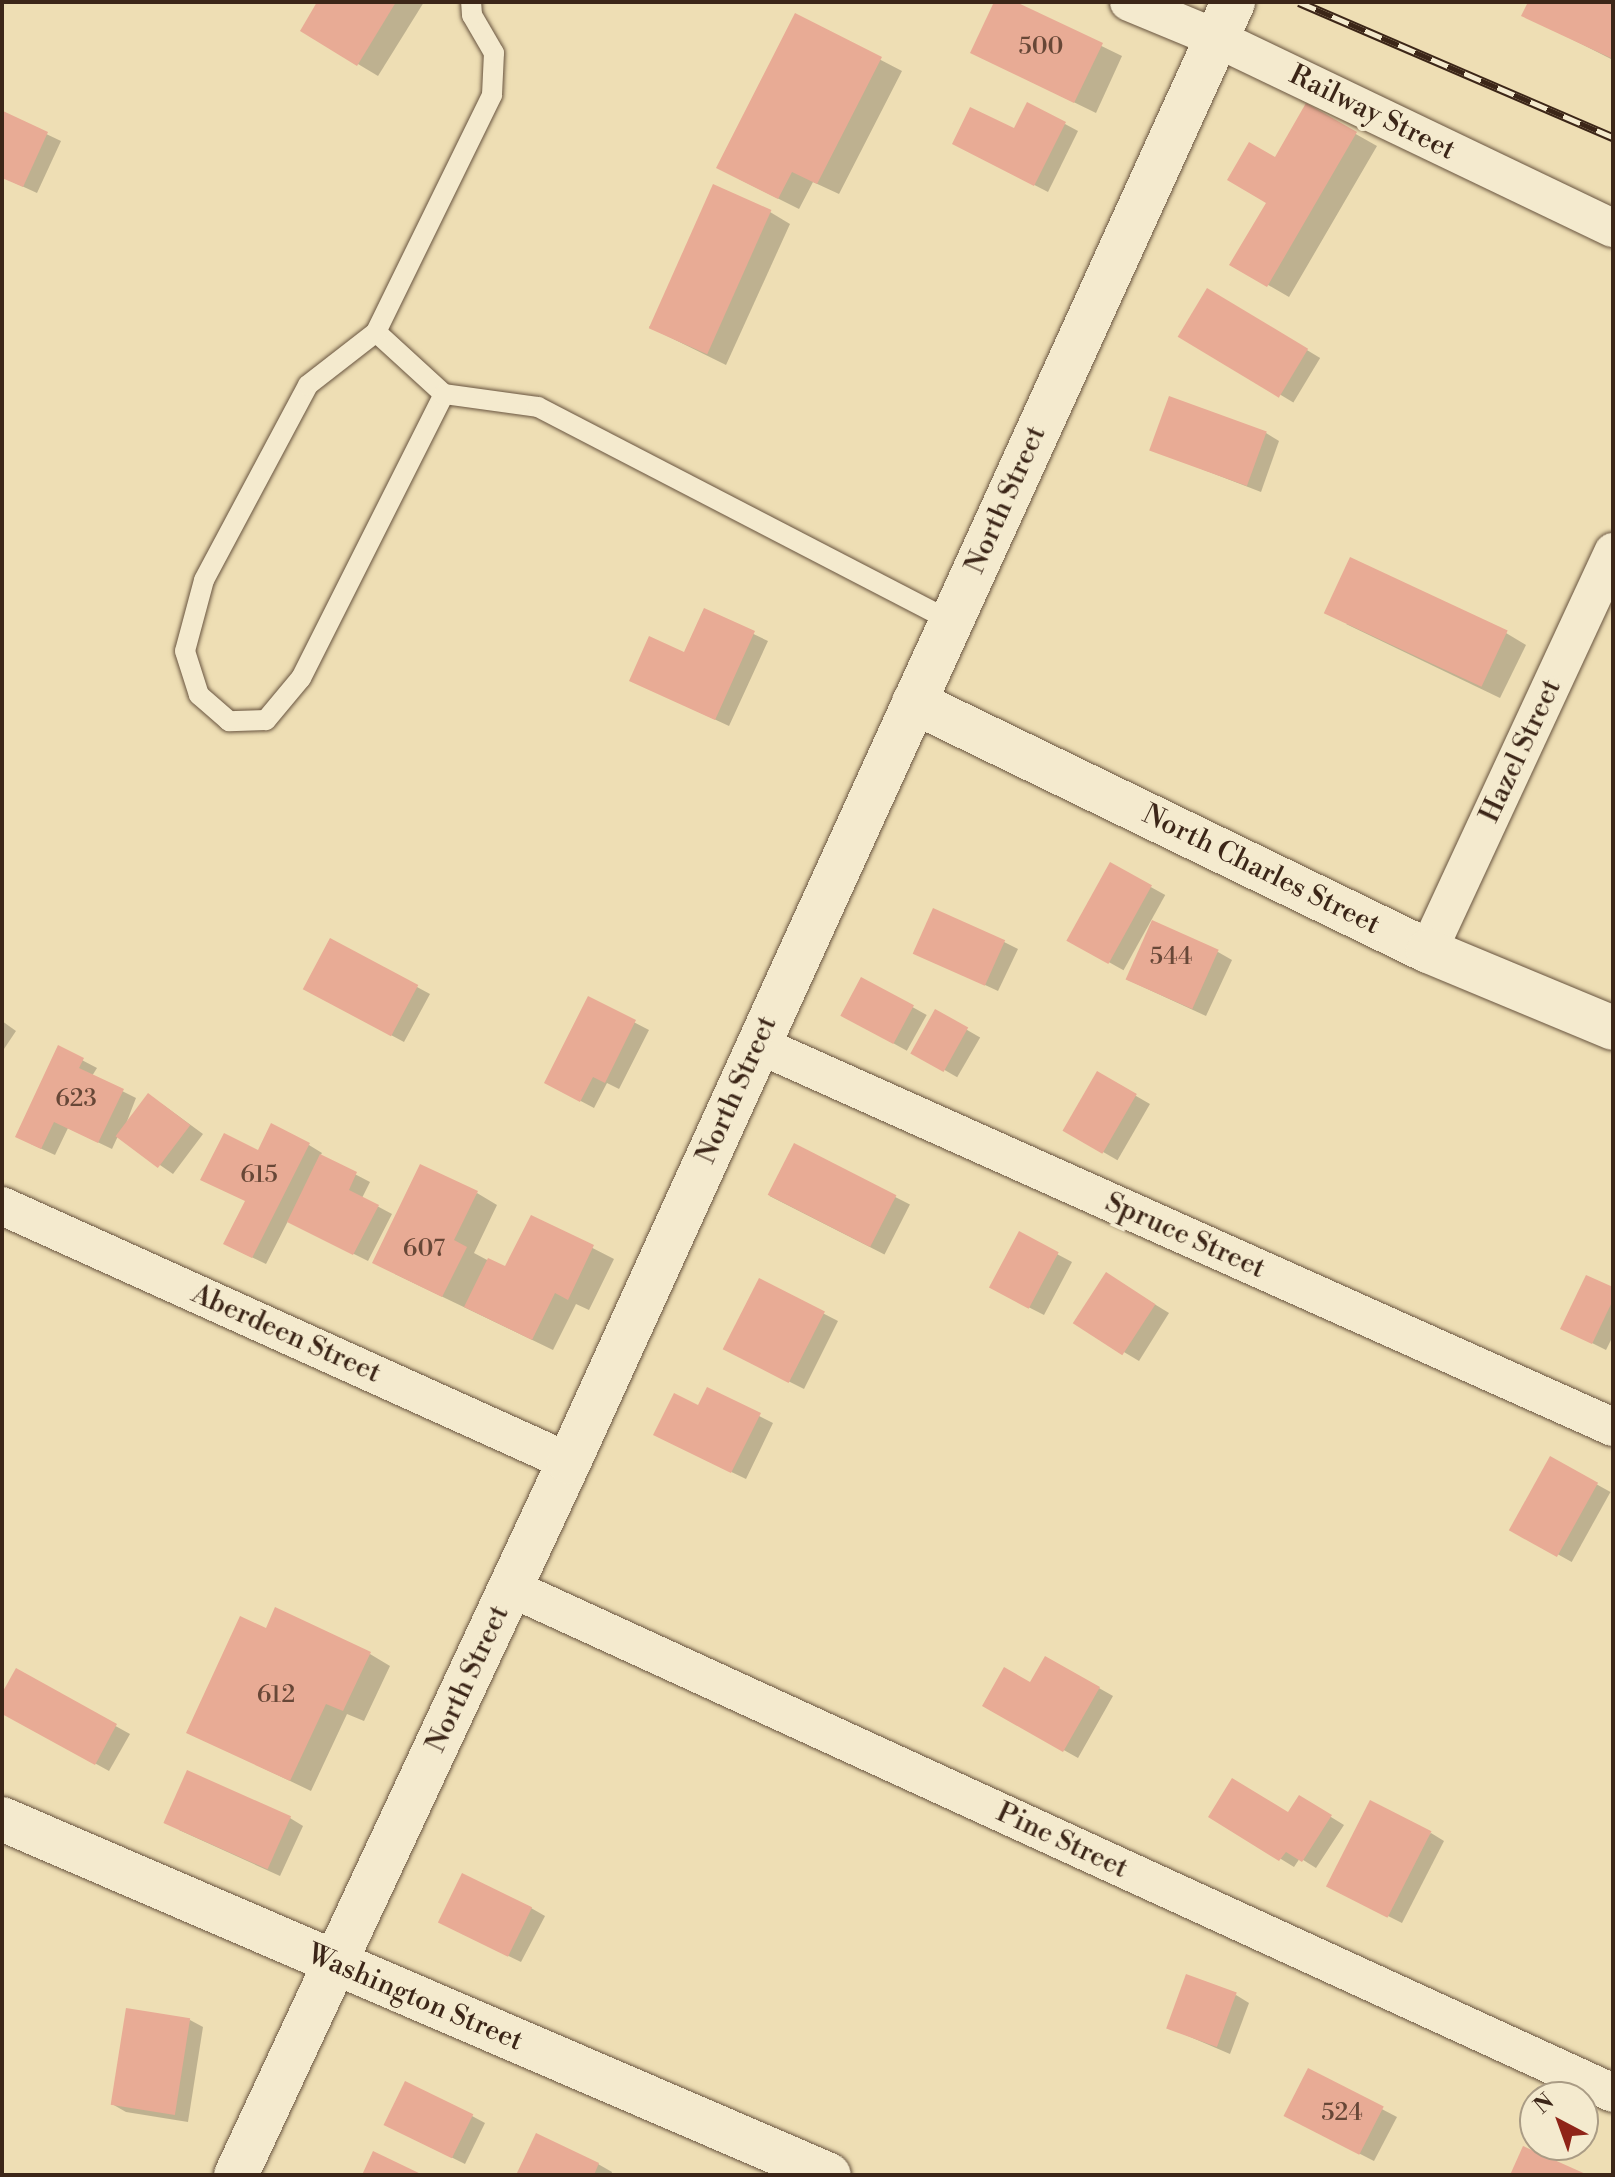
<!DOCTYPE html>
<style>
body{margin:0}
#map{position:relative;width:1615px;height:2177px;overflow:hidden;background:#eedeb4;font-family:"Libre Bodoni",serif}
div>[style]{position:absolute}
.shadow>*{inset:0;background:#0003;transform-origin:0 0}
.building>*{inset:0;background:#e8ab95;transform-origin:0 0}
.roads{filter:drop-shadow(0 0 2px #68543f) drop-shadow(0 0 2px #68543f)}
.service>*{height:20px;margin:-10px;padding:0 10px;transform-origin:10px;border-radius:10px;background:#f4eace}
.minor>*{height:38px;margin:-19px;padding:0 19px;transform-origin:19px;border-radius:19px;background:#f4eace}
.tertiary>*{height:44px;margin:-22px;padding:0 22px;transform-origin:22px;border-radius:22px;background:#f4eace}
.rail>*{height:9px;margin-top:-4.5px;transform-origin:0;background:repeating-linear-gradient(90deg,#f4eace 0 18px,#3c2618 0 36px);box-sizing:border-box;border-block:2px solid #3c2618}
span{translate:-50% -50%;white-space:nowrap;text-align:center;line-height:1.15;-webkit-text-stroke:8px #f4eace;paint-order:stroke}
.number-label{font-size:24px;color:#674737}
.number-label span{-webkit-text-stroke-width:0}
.street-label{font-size:28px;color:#3c2618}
.frame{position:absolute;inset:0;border:4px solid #3c2618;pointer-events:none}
.north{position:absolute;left:1519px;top:2081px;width:80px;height:80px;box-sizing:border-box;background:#f4eace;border:2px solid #aa9c85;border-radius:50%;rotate:319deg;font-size:22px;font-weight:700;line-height:32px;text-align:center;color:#3c2618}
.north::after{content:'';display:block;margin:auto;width:28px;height:36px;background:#8f2418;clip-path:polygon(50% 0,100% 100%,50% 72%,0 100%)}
</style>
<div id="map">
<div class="shadow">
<div style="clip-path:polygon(320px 2px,424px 2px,378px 76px,358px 64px)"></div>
<div style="clip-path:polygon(996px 2px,1011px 2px,1122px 56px,1096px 113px,973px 53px)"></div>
<div style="clip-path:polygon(1530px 2px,1613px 2px,1613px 60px,1524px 15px)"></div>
<div style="clip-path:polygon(796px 16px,902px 71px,839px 194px,813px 182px,799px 209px,739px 179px)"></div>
<div style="clip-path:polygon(1306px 106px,1377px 146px,1289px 297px,1232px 264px,1269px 202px)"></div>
<div style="clip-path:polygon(4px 114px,61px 141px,37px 193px,2px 177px)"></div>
<div style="clip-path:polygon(1065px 124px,1078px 131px,1048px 192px,968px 151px,1015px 131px)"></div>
<div style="clip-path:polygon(770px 212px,790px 224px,726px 365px,649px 327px)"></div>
<div style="left:1207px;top:290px;width:132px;height:52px;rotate:31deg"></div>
<div style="clip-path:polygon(1266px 433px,1279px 441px,1261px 492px,1150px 449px)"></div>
<div style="clip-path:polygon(705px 611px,768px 641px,729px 726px,632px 681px,685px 655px)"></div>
<div style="clip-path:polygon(1346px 624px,1506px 633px,1526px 645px,1500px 698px)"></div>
<div style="left:1111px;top:865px;width:62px;height:86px;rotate:29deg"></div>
<div style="clip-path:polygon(1004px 942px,1018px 949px,998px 991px,914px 952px)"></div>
<div style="clip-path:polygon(1218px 952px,1232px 960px,1206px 1016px,1128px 980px)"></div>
<div style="left:862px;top:979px;width:74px;height:41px;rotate:29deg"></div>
<div style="clip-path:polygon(417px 987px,430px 994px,404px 1042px,318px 996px)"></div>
<div style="clip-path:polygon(589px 999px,649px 1030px,619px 1089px,607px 1083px,594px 1108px,560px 1090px)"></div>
<div style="left:936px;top:1012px;width:51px;height:46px;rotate:30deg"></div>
<div style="clip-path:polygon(2px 1021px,16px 1031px,2px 1052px)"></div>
<div style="clip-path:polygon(59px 1048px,97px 1068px,92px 1076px,136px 1098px,124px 1129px,162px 1104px,203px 1134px,173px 1174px,118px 1136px,112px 1149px,68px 1128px,55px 1155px,31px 1144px)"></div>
<div style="left:1098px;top:1074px;width:60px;height:65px;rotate:30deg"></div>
<div style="clip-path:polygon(309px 1145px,322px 1153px,320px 1156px,370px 1182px,362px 1198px,392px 1214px,368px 1261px,288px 1221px,266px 1264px,239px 1251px,259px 1153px)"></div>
<div style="left:795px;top:1146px;width:129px;height:56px;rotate:27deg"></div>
<div style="clip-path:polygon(477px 1193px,497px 1205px,474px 1253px,489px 1261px,506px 1269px,532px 1217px,614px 1259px,589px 1310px,576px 1304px,553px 1350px,395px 1274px)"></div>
<div style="clip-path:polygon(1019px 1234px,1072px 1262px,1044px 1315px,1005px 1295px)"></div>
<div style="clip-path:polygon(760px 1281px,838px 1321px,804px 1389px,740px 1357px)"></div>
<div style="clip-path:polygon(1120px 1283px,1169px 1313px,1139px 1361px,1077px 1324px)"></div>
<div style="clip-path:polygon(1613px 1289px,1613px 1336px,1606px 1350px,1576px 1335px)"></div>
<div style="clip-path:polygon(708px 1390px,773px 1423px,746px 1479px,669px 1442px,699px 1407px)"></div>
<div style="left:1551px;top:1459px;width:68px;height:80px;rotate:29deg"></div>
<div style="clip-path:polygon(267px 1630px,370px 1654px,390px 1666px,364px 1721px,347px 1714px,311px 1791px,188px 1732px)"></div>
<div style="clip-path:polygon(1046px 1658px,1113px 1696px,1078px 1758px,985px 1706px,1031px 1685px)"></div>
<div style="clip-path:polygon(16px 1671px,130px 1734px,109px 1771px,2px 1712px,2px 1697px)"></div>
<div style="clip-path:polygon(1300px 1798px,1344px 1825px,1316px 1868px,1300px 1858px,1294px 1867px,1211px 1816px,1289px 1814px)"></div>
<div style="clip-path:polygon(290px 1818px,303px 1826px,280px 1876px,179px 1830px)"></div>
<div style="clip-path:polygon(1431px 1833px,1444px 1841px,1402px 1923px,1342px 1893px)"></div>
<div style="clip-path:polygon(531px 1908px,545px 1916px,521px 1962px,453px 1929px)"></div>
<div style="clip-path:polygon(1236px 1995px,1249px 2003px,1230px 2054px,1167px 2027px)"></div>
<div style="clip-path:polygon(190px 2020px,203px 2027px,188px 2122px,126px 2112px,112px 2104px)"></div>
<div style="clip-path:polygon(1309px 2071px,1397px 2117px,1374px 2161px,1299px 2123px)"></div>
<div style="clip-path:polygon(472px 2116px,485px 2123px,465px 2164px,400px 2132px)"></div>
<div style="clip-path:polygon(537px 2136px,598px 2164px,612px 2172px,611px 2175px,519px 2175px)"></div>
</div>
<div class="building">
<div style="clip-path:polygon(317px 2px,396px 2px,357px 66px,300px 31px)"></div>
<div style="clip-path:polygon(994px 2px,1016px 2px,1103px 43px,1074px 103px,970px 53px)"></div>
<div style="clip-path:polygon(1528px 2px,1613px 2px,1613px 59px,1521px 16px)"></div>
<div style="clip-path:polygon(795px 13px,882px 57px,817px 184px,792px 172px,778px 199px,716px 168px)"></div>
<div style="clip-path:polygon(1027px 102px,1066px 122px,1034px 186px,952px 144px,970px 107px,1014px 128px)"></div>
<div style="clip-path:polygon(1306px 103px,1357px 132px,1267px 287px,1229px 265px,1266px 203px,1227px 180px,1249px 142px,1275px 157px)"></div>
<div style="clip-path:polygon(3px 111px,48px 132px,23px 187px,2px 178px)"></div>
<div style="left:713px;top:184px;width:64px;height:158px;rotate:24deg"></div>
<div style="left:1207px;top:288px;width:118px;height:57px;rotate:31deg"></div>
<div style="left:1169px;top:396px;width:104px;height:58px;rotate:20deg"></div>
<div style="left:1350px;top:557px;width:174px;height:62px;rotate:25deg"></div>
<div style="clip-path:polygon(704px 608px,755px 631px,715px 720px,629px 681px,649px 636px,684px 652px)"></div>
<div style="left:1110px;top:862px;width:48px;height:90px;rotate:29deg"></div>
<div style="left:933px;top:908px;width:79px;height:50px;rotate:24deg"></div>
<div style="left:1152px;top:920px;width:73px;height:65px;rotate:24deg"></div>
<div style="left:330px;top:938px;width:100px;height:58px;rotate:28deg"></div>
<div style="left:861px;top:977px;width:60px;height:44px;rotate:28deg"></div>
<div style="clip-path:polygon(588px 996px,636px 1020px,605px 1083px,593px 1077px,580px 1102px,544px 1083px)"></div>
<div style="left:935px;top:1009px;width:38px;height:51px;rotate:29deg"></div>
<div style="clip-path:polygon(58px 1045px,84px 1058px,79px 1068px,124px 1089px,98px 1143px,54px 1122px,41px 1149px,15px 1137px)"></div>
<div style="left:1097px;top:1071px;width:46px;height:69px;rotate:30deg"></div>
<div style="left:148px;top:1093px;width:53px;height:54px;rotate:37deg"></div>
<div style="clip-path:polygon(271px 1123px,310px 1143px,252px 1258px,223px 1244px,245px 1201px,200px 1180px,224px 1133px,258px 1150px)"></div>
<div style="left:794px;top:1143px;width:115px;height:58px;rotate:27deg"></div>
<div style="clip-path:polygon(320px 1154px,357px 1172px,349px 1190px,379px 1205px,353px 1255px,287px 1222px)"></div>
<div style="clip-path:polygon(420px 1164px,478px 1191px,454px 1240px,467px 1247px,442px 1297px,372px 1263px)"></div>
<div style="clip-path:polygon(531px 1215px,594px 1245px,568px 1300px,555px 1293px,532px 1340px,464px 1307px,488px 1258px,505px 1266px)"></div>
<div style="left:1019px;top:1231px;width:45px;height:64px;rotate:28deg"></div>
<div style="left:1106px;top:1272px;width:59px;height:61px;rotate:33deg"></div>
<div style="clip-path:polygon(1586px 1275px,1613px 1287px,1613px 1300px,1592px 1344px,1560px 1329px)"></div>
<div style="left:759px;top:1278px;width:74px;height:80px;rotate:27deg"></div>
<div style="clip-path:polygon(707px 1387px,761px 1413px,731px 1473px,653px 1435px,674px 1393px,698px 1405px)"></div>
<div style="left:1550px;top:1456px;width:55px;height:85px;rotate:29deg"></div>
<div style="clip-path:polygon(275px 1607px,371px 1652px,343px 1711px,326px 1704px,290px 1781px,186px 1733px,240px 1616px,266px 1628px)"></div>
<div style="clip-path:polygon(1045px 1656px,1100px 1687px,1063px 1752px,982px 1706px,1004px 1667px,1030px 1682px)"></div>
<div style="clip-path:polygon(16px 1668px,117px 1724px,95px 1765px,2px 1714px,2px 1693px)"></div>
<div style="left:187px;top:1770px;width:114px;height:58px;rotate:24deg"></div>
<div style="clip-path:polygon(1232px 1778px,1288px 1812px,1299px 1795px,1332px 1815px,1302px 1862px,1286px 1852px,1279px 1861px,1208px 1817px)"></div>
<div style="left:1370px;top:1800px;width:69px;height:97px;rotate:27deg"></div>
<div style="left:462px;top:1873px;width:78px;height:55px;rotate:26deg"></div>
<div style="left:1186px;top:1974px;width:54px;height:58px;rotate:20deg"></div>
<div style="left:126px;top:2008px;width:65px;height:98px;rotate:9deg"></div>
<div style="left:1308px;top:2068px;width:85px;height:54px;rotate:27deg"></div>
<div style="left:405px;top:2081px;width:76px;height:49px;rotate:26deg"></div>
<div style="clip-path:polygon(536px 2133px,599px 2163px,594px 2175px,516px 2175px)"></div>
<div style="clip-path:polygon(1523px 2146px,1588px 2175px,1510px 2175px)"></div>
<div style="clip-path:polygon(373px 2151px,423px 2175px,362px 2175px)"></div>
</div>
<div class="roads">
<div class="service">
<div style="left:376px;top:332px;width:92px;rotate:42.4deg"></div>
<div style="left:444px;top:394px;width:318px;rotate:116.7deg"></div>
<div style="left:301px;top:678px;width:55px;rotate:129.8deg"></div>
<div style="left:266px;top:720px;width:37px;rotate:178deg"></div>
<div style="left:229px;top:721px;width:40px;rotate:-139deg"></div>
<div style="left:199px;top:695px;width:46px;rotate:-107.7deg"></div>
<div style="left:185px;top:651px;width:73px;rotate:-75deg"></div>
<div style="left:204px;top:580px;width:221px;rotate:-61.9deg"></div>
<div style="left:308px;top:385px;width:86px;rotate:-37.9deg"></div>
<div style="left:376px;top:332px;width:264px;rotate:-63.9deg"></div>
<div style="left:492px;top:95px;width:42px;rotate:-87.3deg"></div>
<div style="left:494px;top:53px;width:44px;rotate:-120.1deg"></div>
<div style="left:472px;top:15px;width:13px;rotate:-94deg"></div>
<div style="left:444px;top:394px;width:95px;rotate:7.9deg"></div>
<div style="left:538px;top:407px;width:465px;rotate:27.4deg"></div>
</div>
<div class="minor">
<div style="left:1129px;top:2px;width:94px;rotate:22.5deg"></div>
<div style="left:1216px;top:38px;width:440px;rotate:25.6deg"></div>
<div style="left:1428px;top:951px;width:440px;rotate:-65.1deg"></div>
<div style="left:757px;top:1044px;width:938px;rotate:24.11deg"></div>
<div style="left:2px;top:1206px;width:622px;rotate:24.3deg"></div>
<div style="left:511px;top:1588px;width:1212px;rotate:24.62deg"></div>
</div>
<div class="tertiary">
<div style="left:914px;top:702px;width:571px;rotate:25.85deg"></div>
<div style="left:1428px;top:951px;width:200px;rotate:22.6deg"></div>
<div style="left:2px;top:1819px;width:900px;rotate:23.29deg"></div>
<div style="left:236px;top:2175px;width:787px;rotate:-64.97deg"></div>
<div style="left:569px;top:1462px;width:1604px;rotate:-65.54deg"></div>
</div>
</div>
<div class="rail">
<div style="left:1299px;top:2px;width:342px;rotate:23.3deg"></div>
</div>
<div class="number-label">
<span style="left:1041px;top:48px">500</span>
<span style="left:1171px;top:958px">544</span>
<span style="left:76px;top:1100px">623</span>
<span style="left:259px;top:1176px">615</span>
<span style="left:424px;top:1250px">607</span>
<span style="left:276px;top:1696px">612</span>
<span style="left:1342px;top:2114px">524</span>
</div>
<div class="street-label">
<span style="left:1372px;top:113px;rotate:26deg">Railway Street</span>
<span style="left:1006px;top:500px;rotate:-66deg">North Street</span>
<span style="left:1521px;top:751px;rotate:-65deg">Hazel Street</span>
<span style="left:1261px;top:870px;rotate:26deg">North Charles Street</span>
<span style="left:737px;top:1090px;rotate:-66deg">North Street</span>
<span style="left:1185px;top:1236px;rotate:24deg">Spruce Street</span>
<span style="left:286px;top:1334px;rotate:24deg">Aberdeen Street</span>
<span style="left:468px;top:1679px;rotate:-65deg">North Street</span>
<span style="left:1062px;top:1841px;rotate:25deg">Pine Street</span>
<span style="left:415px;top:1998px;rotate:23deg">Washington Street</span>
</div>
<div class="frame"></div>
<div class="north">N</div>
</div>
